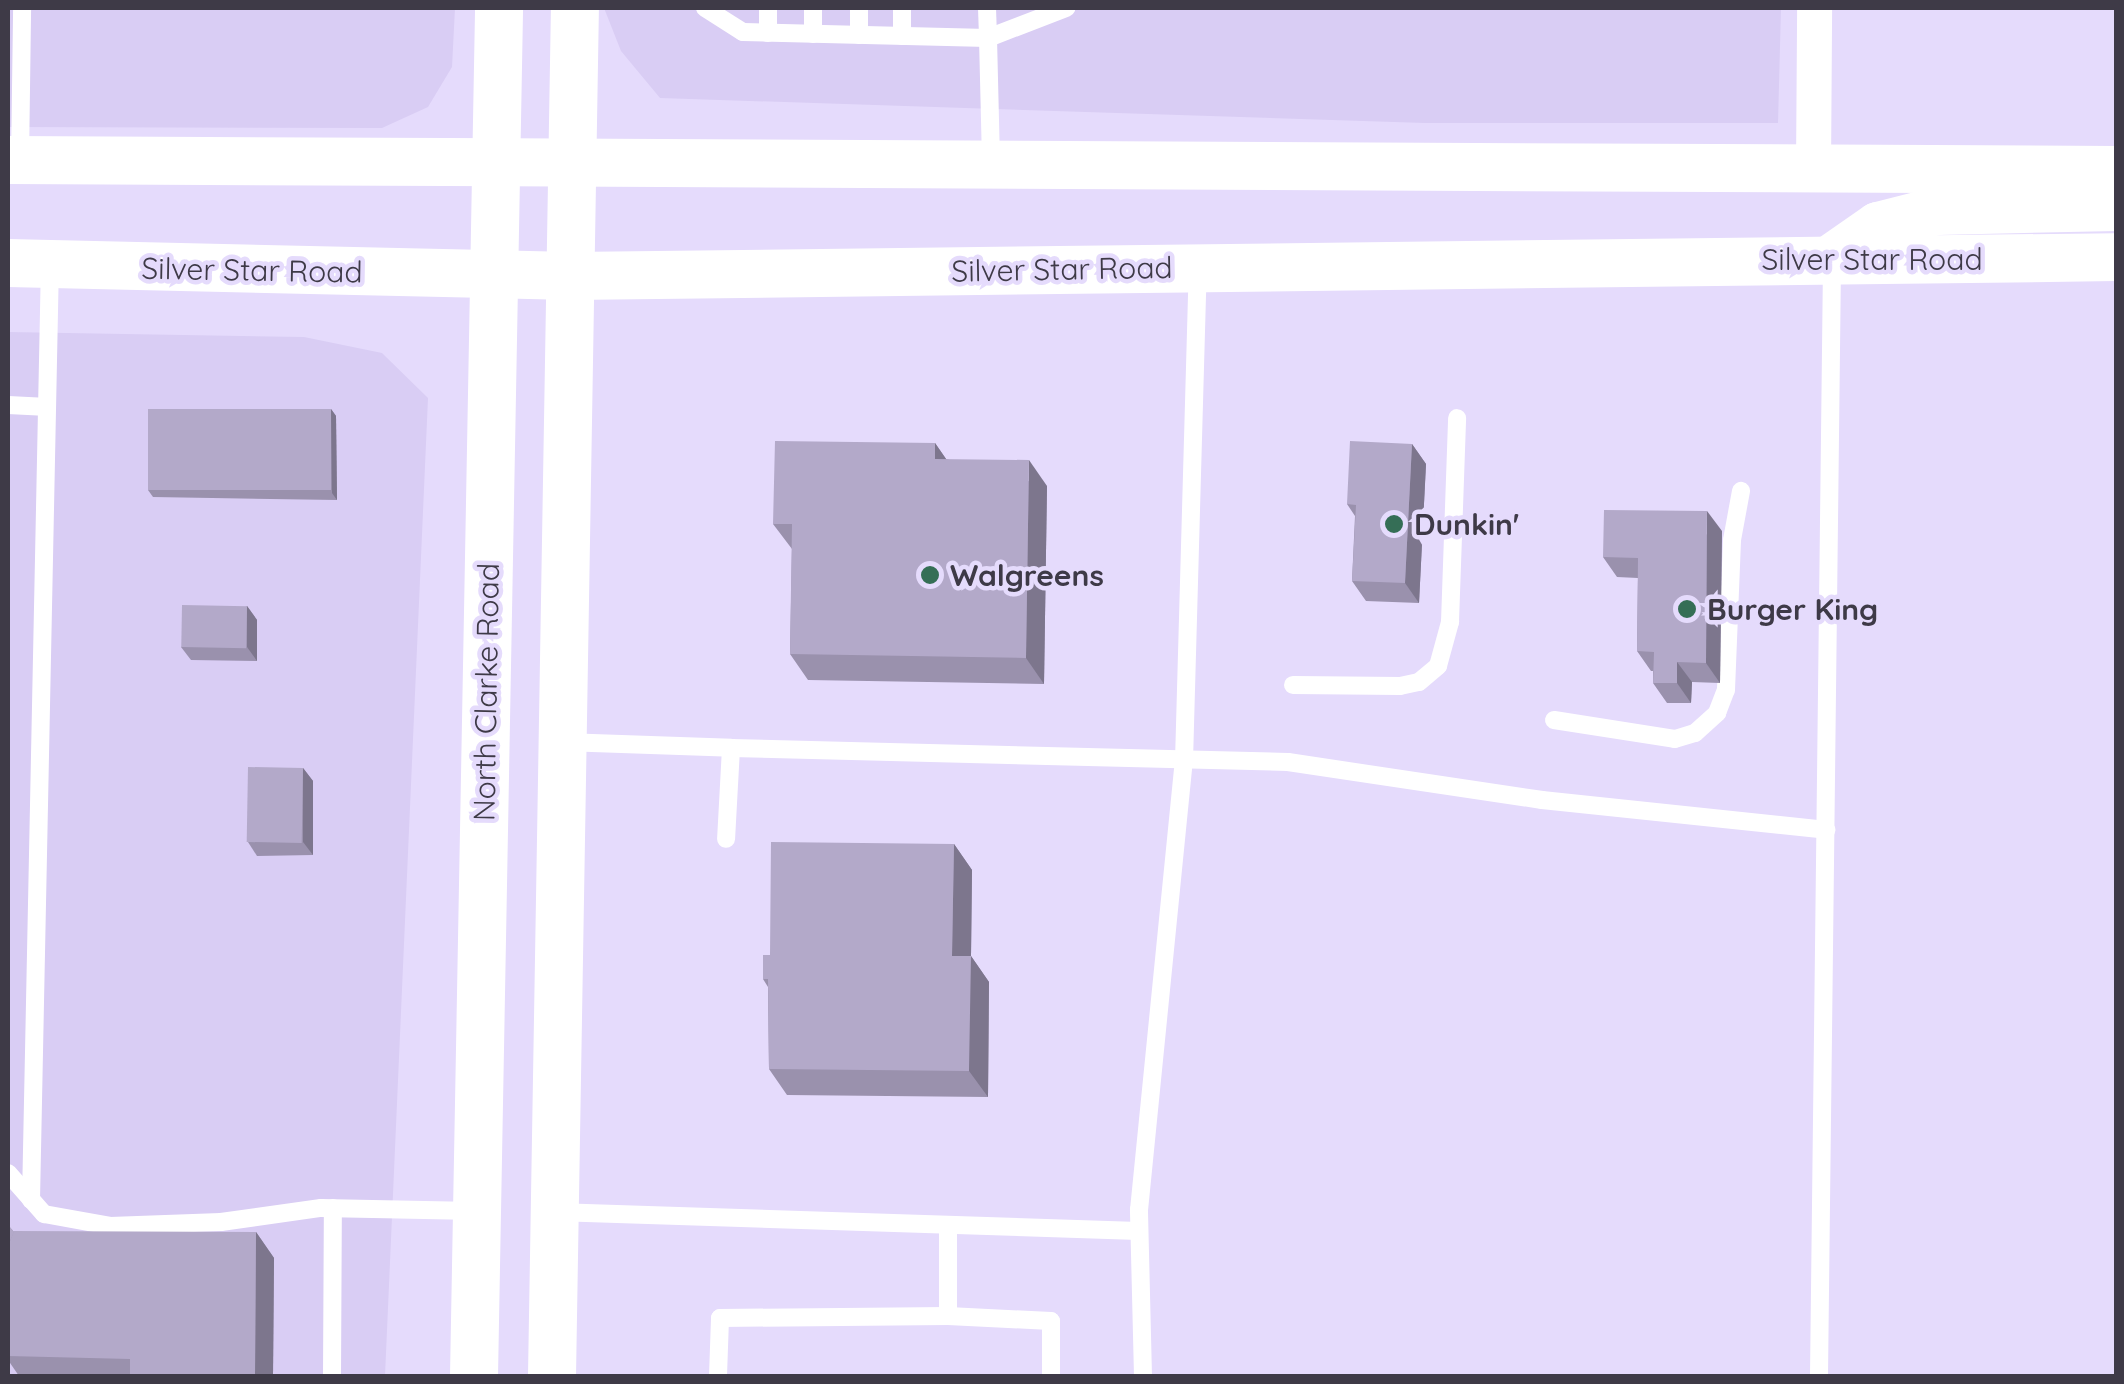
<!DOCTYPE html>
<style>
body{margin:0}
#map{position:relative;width:2124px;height:1384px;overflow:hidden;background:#e5dbfc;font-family:Quicksand,sans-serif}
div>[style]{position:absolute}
.built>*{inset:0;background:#d9cdf4}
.lane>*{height:18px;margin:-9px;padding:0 9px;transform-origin:9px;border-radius:9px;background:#fff}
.street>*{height:35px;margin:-17.5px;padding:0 17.5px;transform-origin:17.5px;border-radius:17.5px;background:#fff}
.secondary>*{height:48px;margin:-24px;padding:0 24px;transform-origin:24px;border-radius:24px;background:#fff}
.wall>*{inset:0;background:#9a91ad}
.shaded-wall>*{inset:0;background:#7d768d}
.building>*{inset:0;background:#b3a9c9;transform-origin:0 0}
.dots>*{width:28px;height:28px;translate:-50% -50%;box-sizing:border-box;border:5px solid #e5dbfc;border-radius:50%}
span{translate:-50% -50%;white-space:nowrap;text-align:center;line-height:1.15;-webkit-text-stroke:9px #e5dbfc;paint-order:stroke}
.street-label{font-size:30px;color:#3e3a47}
.poi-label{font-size:30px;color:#3e3a47;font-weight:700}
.left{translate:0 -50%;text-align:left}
.frame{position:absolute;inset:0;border:10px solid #3e3a47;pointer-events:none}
</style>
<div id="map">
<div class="built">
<div style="clip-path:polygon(8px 8px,455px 8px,452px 67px,428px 107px,382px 128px,8px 127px)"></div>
<div style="clip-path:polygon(604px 8px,1781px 8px,1778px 123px,1425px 123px,660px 98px,621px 51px)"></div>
<div style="clip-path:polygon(8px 332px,304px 337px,382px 353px,428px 398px,385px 1376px,8px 1376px)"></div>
</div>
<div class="lane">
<div style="left:705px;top:8px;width:45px;rotate:32.3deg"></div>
<div style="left:743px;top:32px;width:245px;rotate:1.4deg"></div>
<div style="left:988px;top:38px;width:124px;rotate:88.6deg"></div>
<div style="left:987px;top:8px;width:30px;rotate:88deg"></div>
<div style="left:988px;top:38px;width:84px;rotate:-21deg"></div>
<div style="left:768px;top:33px;width:25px;rotate:-90deg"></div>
<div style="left:813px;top:34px;width:26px;rotate:-90deg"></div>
<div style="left:859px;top:35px;width:27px;rotate:-90deg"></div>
<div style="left:902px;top:36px;width:28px;rotate:-90deg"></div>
<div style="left:20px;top:160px;width:152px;rotate:-89.2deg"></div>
<div style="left:8px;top:405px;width:35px;rotate:3deg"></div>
<div style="left:1293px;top:685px;width:107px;rotate:0.5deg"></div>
<div style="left:1400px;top:686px;width:19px;rotate:-12deg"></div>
<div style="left:1419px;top:682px;width:25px;rotate:-40deg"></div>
<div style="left:1438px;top:666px;width:46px;rotate:-74.7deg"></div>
<div style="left:1450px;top:622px;width:204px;rotate:-88deg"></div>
<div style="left:1554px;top:720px;width:122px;rotate:8.9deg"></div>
<div style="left:1675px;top:739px;width:21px;rotate:-17deg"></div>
<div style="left:1695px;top:733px;width:30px;rotate:-42deg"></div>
<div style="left:1717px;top:713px;width:25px;rotate:-69deg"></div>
<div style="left:1726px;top:690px;width:150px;rotate:-87.7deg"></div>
<div style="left:1732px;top:540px;width:50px;rotate:-79.6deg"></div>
<div style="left:563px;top:742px;width:168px;rotate:2deg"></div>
<div style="left:731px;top:748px;width:91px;rotate:93.1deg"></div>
<div style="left:731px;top:748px;width:557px;rotate:1.44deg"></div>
<div style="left:1288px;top:762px;width:257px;rotate:8.5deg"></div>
<div style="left:1542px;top:800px;width:286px;rotate:6deg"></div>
<div style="left:8px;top:1173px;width:55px;rotate:48.7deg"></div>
<div style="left:44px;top:1214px;width:67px;rotate:10.3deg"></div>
<div style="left:110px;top:1226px;width:111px;rotate:-2.1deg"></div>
<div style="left:221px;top:1222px;width:101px;rotate:-8deg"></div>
<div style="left:321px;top:1208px;width:155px;rotate:1.1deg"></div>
<div style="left:31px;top:1200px;width:935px;rotate:-88.84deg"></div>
<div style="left:555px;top:1212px;width:584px;rotate:1.86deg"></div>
<div style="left:948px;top:1316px;width:103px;rotate:2.8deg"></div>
<div style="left:1051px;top:1321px;width:55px;rotate:90deg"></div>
<div style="left:332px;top:1376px;width:168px;rotate:-89.7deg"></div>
<div style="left:718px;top:1376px;width:58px;rotate:-88deg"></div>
<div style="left:720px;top:1318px;width:228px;rotate:-0.5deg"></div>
<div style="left:948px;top:1316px;width:91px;rotate:-90deg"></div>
<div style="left:1143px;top:1376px;width:166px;rotate:-91.4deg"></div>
<div style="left:1139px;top:1210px;width:451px;rotate:-84.3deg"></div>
<div style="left:1184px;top:761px;width:491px;rotate:-88.4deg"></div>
<div style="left:1819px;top:1376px;width:1112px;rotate:-89.33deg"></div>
</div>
<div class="street">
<div style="left:1813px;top:169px;width:161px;rotate:-89.6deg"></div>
</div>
<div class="secondary">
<div style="left:8px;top:160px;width:2108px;rotate:0.27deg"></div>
<div style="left:1832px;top:258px;width:56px;rotate:-34.8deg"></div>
<div style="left:1878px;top:226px;width:61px;rotate:-14.3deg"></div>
<div style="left:1937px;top:211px;width:179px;rotate:-1.3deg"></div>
<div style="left:8px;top:263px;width:563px;rotate:1.32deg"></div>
<div style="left:571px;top:276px;width:1545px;rotate:-0.7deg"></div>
<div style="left:474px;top:1376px;width:1368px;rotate:-88.95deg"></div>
<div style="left:552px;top:1376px;width:1368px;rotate:-89.04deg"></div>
</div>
<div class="wall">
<div style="clip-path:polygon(331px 409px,336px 416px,337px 500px,153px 497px,148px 490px)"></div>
<div style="clip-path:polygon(935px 443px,946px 459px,1047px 486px,1044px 684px,808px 680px,790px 654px,792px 549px,773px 524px)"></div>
<div style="clip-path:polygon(1412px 444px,1426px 464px,1419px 603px,1366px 601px,1352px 581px,1355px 516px,1347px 504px)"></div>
<div style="clip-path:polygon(1722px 531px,1720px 683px,1692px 682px,1691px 703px,1667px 703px,1653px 683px,1653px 671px,1651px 671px,1637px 651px,1638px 578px,1617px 577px,1603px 557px)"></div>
<div style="clip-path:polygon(247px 606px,257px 620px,257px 661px,191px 660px,181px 647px)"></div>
<div style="clip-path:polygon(303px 768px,313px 781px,313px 855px,257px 856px,248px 842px)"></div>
<div style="clip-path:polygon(954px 844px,972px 870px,971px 956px,989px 982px,988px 1097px,787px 1095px,769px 1069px,768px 987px,763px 979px,770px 955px)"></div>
<div style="clip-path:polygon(8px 1225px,14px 1232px,256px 1232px,274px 1258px,273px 1376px,19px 1376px,8px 1360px)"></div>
</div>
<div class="shaded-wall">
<div style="clip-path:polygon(331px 409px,336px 416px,337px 500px,332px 493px)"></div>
<div style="clip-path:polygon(935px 443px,953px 469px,935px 459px)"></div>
<div style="clip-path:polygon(1412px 444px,1426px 464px,1419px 603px,1405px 583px)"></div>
<div style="clip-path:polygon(1029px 460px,1047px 486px,1044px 684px,1026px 658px)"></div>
<div style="clip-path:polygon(1707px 511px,1722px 531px,1720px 683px,1706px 663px)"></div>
<div style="clip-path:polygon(247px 606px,257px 620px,257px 661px,247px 647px)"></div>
<div style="clip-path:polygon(1677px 662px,1692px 682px,1691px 703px,1677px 683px)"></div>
<div style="clip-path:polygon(303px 768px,313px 781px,313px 855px,303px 842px)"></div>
<div style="clip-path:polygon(954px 844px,972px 870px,971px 956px,989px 982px,988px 1097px,969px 1071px,952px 956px)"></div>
<div style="clip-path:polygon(256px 1232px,274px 1258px,273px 1376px,255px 1376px)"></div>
</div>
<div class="building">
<div style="left:148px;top:409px;width:183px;height:81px"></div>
<div style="clip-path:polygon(775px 441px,935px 443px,935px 459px,1029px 460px,1026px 658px,790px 654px,792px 524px,773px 524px)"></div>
<div style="clip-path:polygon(1350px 441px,1412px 444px,1405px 583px,1352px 581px,1356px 505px,1347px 504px)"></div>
<div style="clip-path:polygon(1604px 510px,1707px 511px,1706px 663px,1677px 662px,1677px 683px,1653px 683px,1654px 652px,1637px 651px,1638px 558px,1603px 557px)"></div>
<div style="left:182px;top:605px;width:65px;height:42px;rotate:1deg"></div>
<div style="left:248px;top:767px;width:55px;height:75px;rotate:1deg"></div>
<div style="clip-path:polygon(771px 842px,954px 844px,952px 956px,971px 956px,969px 1071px,769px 1069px,768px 979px,763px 979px,763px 955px,770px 955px)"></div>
<div style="clip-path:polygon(8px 1225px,14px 1232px,8px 1246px)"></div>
<div style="clip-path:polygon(14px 1231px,256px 1232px,255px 1376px,130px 1376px,130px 1359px,8px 1356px,8px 1246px)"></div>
</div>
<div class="dots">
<div style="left:1394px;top:524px;background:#356e56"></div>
<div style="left:930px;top:575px;background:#356e56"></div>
<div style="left:1687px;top:609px;background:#356e56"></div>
</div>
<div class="street-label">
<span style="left:1872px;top:259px">Silver Star Road</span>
<span style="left:1062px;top:269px;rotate:-1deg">Silver Star Road</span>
<span style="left:252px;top:270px;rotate:1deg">Silver Star Road</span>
<span style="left:486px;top:692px;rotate:-89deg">North Clarke Road</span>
</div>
<div class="poi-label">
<span class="left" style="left:1414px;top:524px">Dunkin'</span>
<span class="left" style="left:950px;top:575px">Walgreens</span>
<span class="left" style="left:1707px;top:609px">Burger King</span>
</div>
<div class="frame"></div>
</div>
